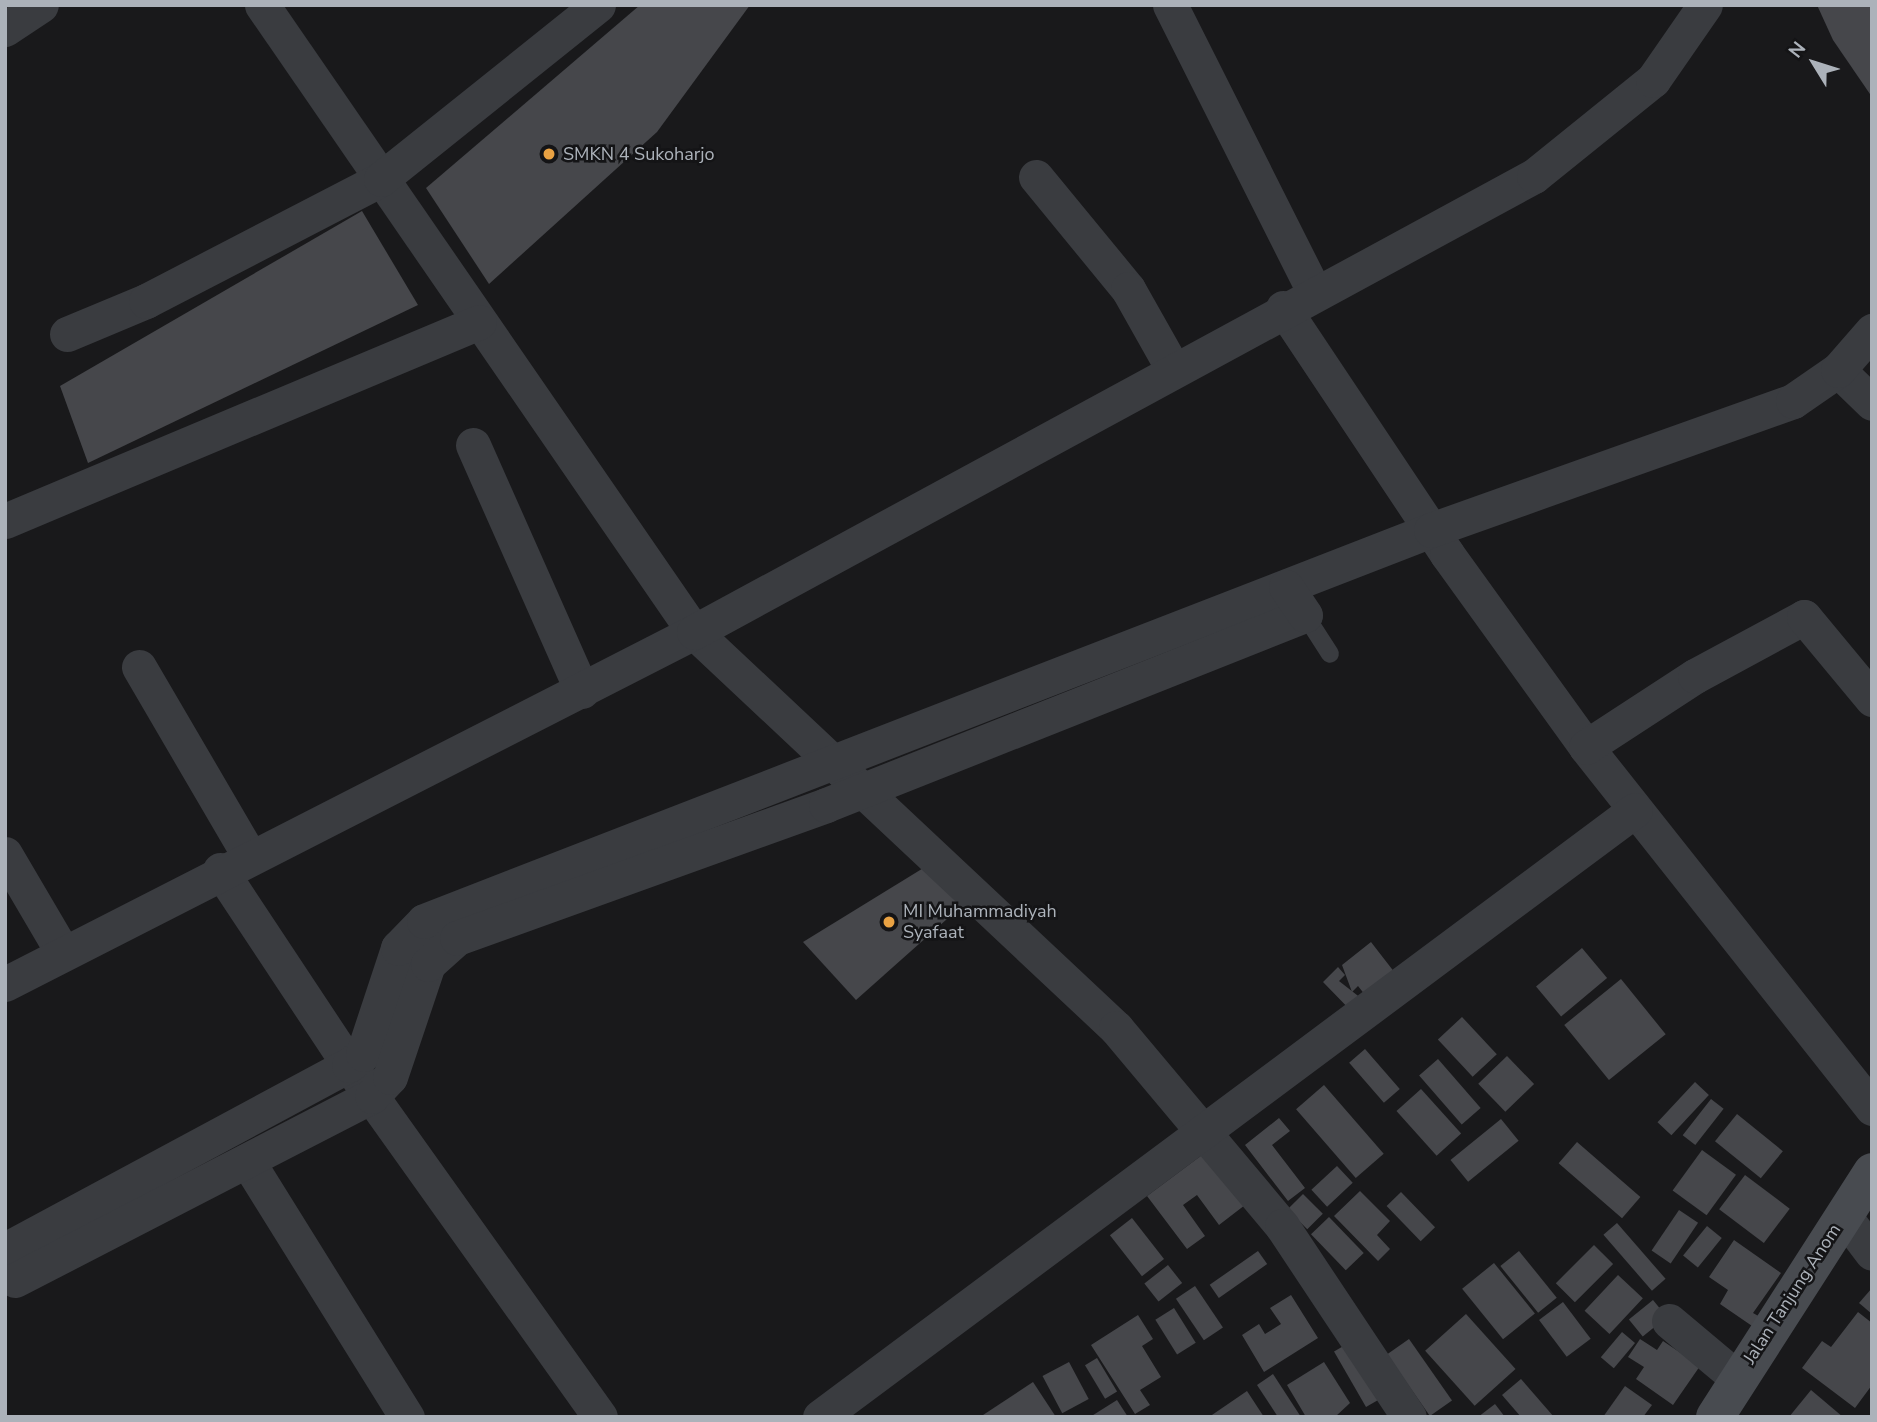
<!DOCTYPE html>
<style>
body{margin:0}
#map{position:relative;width:1877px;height:1422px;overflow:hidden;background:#19191b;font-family:"Nunito Sans",sans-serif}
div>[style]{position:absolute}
.building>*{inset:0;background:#46474b;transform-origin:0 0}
.lane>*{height:18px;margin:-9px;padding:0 9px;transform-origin:9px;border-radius:9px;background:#3a3c40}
.street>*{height:35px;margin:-17.5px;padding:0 17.5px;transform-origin:17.5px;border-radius:17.5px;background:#3a3c40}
.secondary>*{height:38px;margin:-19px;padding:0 19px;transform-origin:19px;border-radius:19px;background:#484b50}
.dots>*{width:19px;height:19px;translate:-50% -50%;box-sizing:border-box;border:4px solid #141416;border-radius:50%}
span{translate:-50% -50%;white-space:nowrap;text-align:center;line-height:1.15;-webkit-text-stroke:5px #141416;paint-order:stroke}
.poi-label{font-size:18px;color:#acb2ba}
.left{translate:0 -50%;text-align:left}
.street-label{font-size:18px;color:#acb2ba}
.frame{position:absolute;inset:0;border:7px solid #acb2ba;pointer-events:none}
.north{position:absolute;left:1779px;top:28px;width:70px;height:70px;-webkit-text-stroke:5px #141416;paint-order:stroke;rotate:308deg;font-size:19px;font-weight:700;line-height:28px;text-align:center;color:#acb2ba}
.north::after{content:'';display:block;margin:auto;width:24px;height:32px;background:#acb2ba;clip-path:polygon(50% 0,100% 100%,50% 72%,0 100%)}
</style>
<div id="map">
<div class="building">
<div style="clip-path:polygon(640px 5px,750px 5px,657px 132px,489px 284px,426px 188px)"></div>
<div style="clip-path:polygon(1817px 5px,1872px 5px,1872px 97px,1833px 40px)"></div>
<div style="clip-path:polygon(362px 211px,418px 305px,88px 463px,60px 386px)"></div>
<div style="clip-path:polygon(925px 867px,965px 903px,856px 1000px,803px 942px)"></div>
<div style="clip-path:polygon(1371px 942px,1402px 982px,1373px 1005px,1358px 986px,1352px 992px,1342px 965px)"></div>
<div style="left:1582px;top:948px;width:39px;height:60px;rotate:50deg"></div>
<div style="clip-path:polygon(1338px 967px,1345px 975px,1339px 981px,1371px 1006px,1358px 1018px,1323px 982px)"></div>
<div style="left:1621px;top:979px;width:71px;height:73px;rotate:51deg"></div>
<div style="left:1462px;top:1017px;width:51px;height:33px;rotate:47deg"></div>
<div style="left:1365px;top:1049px;width:53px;height:21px;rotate:49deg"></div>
<div style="left:1507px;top:1056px;width:39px;height:40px;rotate:46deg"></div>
<div style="left:1438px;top:1059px;width:65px;height:25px;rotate:49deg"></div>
<div style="left:1695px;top:1082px;width:19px;height:55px;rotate:43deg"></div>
<div style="left:1324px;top:1085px;width:91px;height:37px;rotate:49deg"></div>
<div style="left:1421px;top:1089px;width:60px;height:33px;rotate:48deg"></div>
<div style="left:1711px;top:1099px;width:16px;height:46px;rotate:38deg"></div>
<div style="left:1737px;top:1114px;width:59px;height:35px;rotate:39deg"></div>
<div style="clip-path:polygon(1279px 1118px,1290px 1131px,1272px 1145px,1305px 1188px,1288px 1201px,1245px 1145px)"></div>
<div style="left:1501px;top:1119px;width:28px;height:65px;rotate:51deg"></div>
<div style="left:1577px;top:1142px;width:84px;height:28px;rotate:41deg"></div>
<div style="left:1702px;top:1150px;width:42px;height:50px;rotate:36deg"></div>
<div style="clip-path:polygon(1206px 1152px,1245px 1205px,1219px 1225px,1197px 1195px,1183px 1205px,1205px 1236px,1187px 1249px,1147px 1196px)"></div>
<div style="left:1337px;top:1166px;width:23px;height:35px;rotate:47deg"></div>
<div style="left:1745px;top:1175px;width:56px;height:43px;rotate:37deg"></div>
<div style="clip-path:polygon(1360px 1191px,1390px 1221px,1377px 1235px,1390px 1249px,1378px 1261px,1334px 1216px)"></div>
<div style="left:1401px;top:1192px;width:49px;height:20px;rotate:46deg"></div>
<div style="left:1303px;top:1194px;width:28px;height:22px;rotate:45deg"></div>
<div style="left:1679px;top:1210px;width:23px;height:49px;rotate:34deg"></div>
<div style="left:1329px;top:1217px;width:50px;height:25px;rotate:46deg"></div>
<div style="left:1132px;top:1218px;width:52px;height:28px;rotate:52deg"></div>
<div style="left:1617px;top:1223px;width:74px;height:18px;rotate:49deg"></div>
<div style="left:1707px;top:1226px;width:19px;height:38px;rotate:39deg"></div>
<div style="clip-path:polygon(1734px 1240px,1781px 1273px,1753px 1313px,1762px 1318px,1755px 1328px,1720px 1304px,1728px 1290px,1709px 1277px)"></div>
<div style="left:1594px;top:1245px;width:27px;height:54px;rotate:45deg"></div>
<div style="left:1258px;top:1251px;width:16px;height:59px;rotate:55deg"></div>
<div style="left:1519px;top:1251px;width:60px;height:24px;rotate:51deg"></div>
<div style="left:1494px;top:1263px;width:65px;height:41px;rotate:51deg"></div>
<div style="left:1168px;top:1265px;width:23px;height:30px;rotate:52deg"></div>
<div style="left:1618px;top:1275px;width:34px;height:49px;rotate:43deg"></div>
<div style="left:1195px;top:1286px;width:50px;height:23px;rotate:56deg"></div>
<div style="clip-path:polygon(1872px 1288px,1872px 1314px,1859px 1303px)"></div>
<div style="clip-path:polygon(1291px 1295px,1318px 1338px,1264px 1372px,1242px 1335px,1259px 1324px,1265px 1334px,1281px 1324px,1270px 1308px)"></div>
<div style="left:1653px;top:1300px;width:22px;height:31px;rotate:51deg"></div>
<div style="left:1563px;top:1302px;width:46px;height:30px;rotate:53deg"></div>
<div style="left:1174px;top:1308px;width:41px;height:22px;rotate:58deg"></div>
<div style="clip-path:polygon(1858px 1312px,1872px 1323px,1872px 1385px,1855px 1408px,1802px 1368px,1822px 1341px,1831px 1347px)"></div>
<div style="left:1466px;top:1314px;width:74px;height:55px;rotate:48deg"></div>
<div style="clip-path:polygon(1138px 1315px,1153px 1339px,1142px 1346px,1161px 1377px,1140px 1390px,1150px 1405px,1135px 1414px,1091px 1345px)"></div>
<div style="left:1622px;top:1332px;width:17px;height:33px;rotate:40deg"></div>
<div style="left:1409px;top:1339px;width:75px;height:27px;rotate:55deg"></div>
<div style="clip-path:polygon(1640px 1339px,1657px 1350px,1663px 1341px,1700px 1366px,1673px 1405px,1636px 1379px,1644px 1367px,1628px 1357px)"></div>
<div style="left:1347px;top:1344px;width:64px;height:15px;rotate:60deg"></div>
<div style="left:1097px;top:1358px;width:39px;height:14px;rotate:59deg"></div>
<div style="left:1069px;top:1362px;width:42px;height:30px;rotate:62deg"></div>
<div style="clip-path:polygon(1324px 1362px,1350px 1403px,1335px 1417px,1306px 1417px,1287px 1385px)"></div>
<div style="clip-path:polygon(1273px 1374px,1301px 1417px,1278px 1417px,1257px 1385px)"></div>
<div style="clip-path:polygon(1521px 1379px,1554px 1417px,1521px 1417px,1502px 1395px)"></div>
<div style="clip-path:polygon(1033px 1382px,1056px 1417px,980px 1417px)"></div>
<div style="clip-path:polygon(1625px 1386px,1652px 1405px,1643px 1417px,1603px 1417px)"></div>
<div style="clip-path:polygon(1811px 1390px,1843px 1417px,1789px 1417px)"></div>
<div style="clip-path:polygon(1247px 1391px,1264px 1417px,1209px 1417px)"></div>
<div style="clip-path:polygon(1117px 1400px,1128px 1417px,1090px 1417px)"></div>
<div style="clip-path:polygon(1495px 1404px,1505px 1417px,1478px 1417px)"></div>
</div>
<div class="lane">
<div style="left:1305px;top:615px;width:46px;rotate:57.3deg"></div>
</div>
<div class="street">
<div style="left:262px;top:5px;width:761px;rotate:55.43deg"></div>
<div style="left:694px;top:632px;width:579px;rotate:43.18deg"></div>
<div style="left:1116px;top:1028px;width:258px;rotate:50deg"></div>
<div style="left:1282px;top:1226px;width:229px;rotate:56.4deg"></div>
<div style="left:1170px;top:5px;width:320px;rotate:63.3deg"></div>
<div style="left:5px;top:29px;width:43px;rotate:-33.7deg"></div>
<div style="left:1036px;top:177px;width:145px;rotate:50.6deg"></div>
<div style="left:1128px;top:289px;width:92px;rotate:60.6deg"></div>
<div style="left:1283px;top:308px;width:296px;rotate:56.3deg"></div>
<div style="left:1447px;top:554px;width:238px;rotate:54.2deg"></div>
<div style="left:1586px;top:747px;width:461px;rotate:51.6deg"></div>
<div style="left:67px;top:334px;width:86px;rotate:-22.7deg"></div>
<div style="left:146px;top:301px;width:265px;rotate:-27.4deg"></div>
<div style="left:381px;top:179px;width:278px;rotate:-38.7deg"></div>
<div style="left:1838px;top:370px;width:47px;rotate:44.1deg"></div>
<div style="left:473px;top:445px;width:269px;rotate:66.1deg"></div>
<div style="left:5px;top:521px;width:514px;rotate:-22.77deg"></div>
<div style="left:139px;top:667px;width:218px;rotate:59.7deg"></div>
<div style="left:1586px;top:747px;width:130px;rotate:-33.1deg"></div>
<div style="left:1695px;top:676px;width:124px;rotate:-28.4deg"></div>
<div style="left:1804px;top:617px;width:107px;rotate:50.3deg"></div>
<div style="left:5px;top:854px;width:115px;rotate:59.6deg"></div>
<div style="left:220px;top:870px;width:234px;rotate:56.5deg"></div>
<div style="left:349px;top:1065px;width:432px;rotate:54.5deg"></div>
<div style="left:5px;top:984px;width:774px;rotate:-27.06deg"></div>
<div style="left:694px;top:632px;width:956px;rotate:-28.5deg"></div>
<div style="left:1534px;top:176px;width:153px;rotate:-38.9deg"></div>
<div style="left:1653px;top:80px;width:91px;rotate:-55.3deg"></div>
<div style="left:248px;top:1162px;width:301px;rotate:58.1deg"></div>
<div style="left:1844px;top:1216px;width:46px;rotate:52.9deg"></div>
<div style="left:5px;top:1250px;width:391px;rotate:-28.3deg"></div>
<div style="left:349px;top:1065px;width:18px;rotate:-38deg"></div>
<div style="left:363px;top:1054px;width:112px;rotate:-71.7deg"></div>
<div style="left:398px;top:948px;width:37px;rotate:-46deg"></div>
<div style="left:424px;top:921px;width:1080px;rotate:-21.22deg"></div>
<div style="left:1431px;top:530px;width:384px;rotate:-19.6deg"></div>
<div style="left:1793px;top:401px;width:55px;rotate:-34.6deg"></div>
<div style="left:1838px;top:370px;width:52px;rotate:-48.9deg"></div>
<div style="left:15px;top:1280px;width:402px;rotate:-27.3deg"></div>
<div style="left:372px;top:1096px;width:26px;rotate:-47deg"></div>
<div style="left:390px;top:1077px;width:119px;rotate:-71.4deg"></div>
<div style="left:428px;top:964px;width:39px;rotate:-42deg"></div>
<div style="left:457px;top:938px;width:392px;rotate:-19.8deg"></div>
<div style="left:826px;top:805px;width:515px;rotate:-21.64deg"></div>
<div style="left:1305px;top:615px;width:34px;rotate:-124deg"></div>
<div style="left:1669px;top:1321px;width:89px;rotate:40deg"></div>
<div style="left:820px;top:1417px;width:1016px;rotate:-36.68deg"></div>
</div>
<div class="secondary">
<div style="left:1715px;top:1417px;width:291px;rotate:-57.3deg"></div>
</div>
<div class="dots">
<div style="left:549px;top:154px;background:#e9a243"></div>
<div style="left:889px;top:922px;background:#e9a243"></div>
</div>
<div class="poi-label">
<span class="left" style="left:563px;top:154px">SMKN 4 Sukoharjo</span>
<span class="left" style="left:903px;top:922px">MI Muhammadiyah<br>Syafaat</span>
</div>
<div class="street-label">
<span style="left:1792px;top:1294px;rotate:-57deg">Jalan Tanjung Anom</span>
</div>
<div class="frame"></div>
<div class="north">N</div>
</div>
